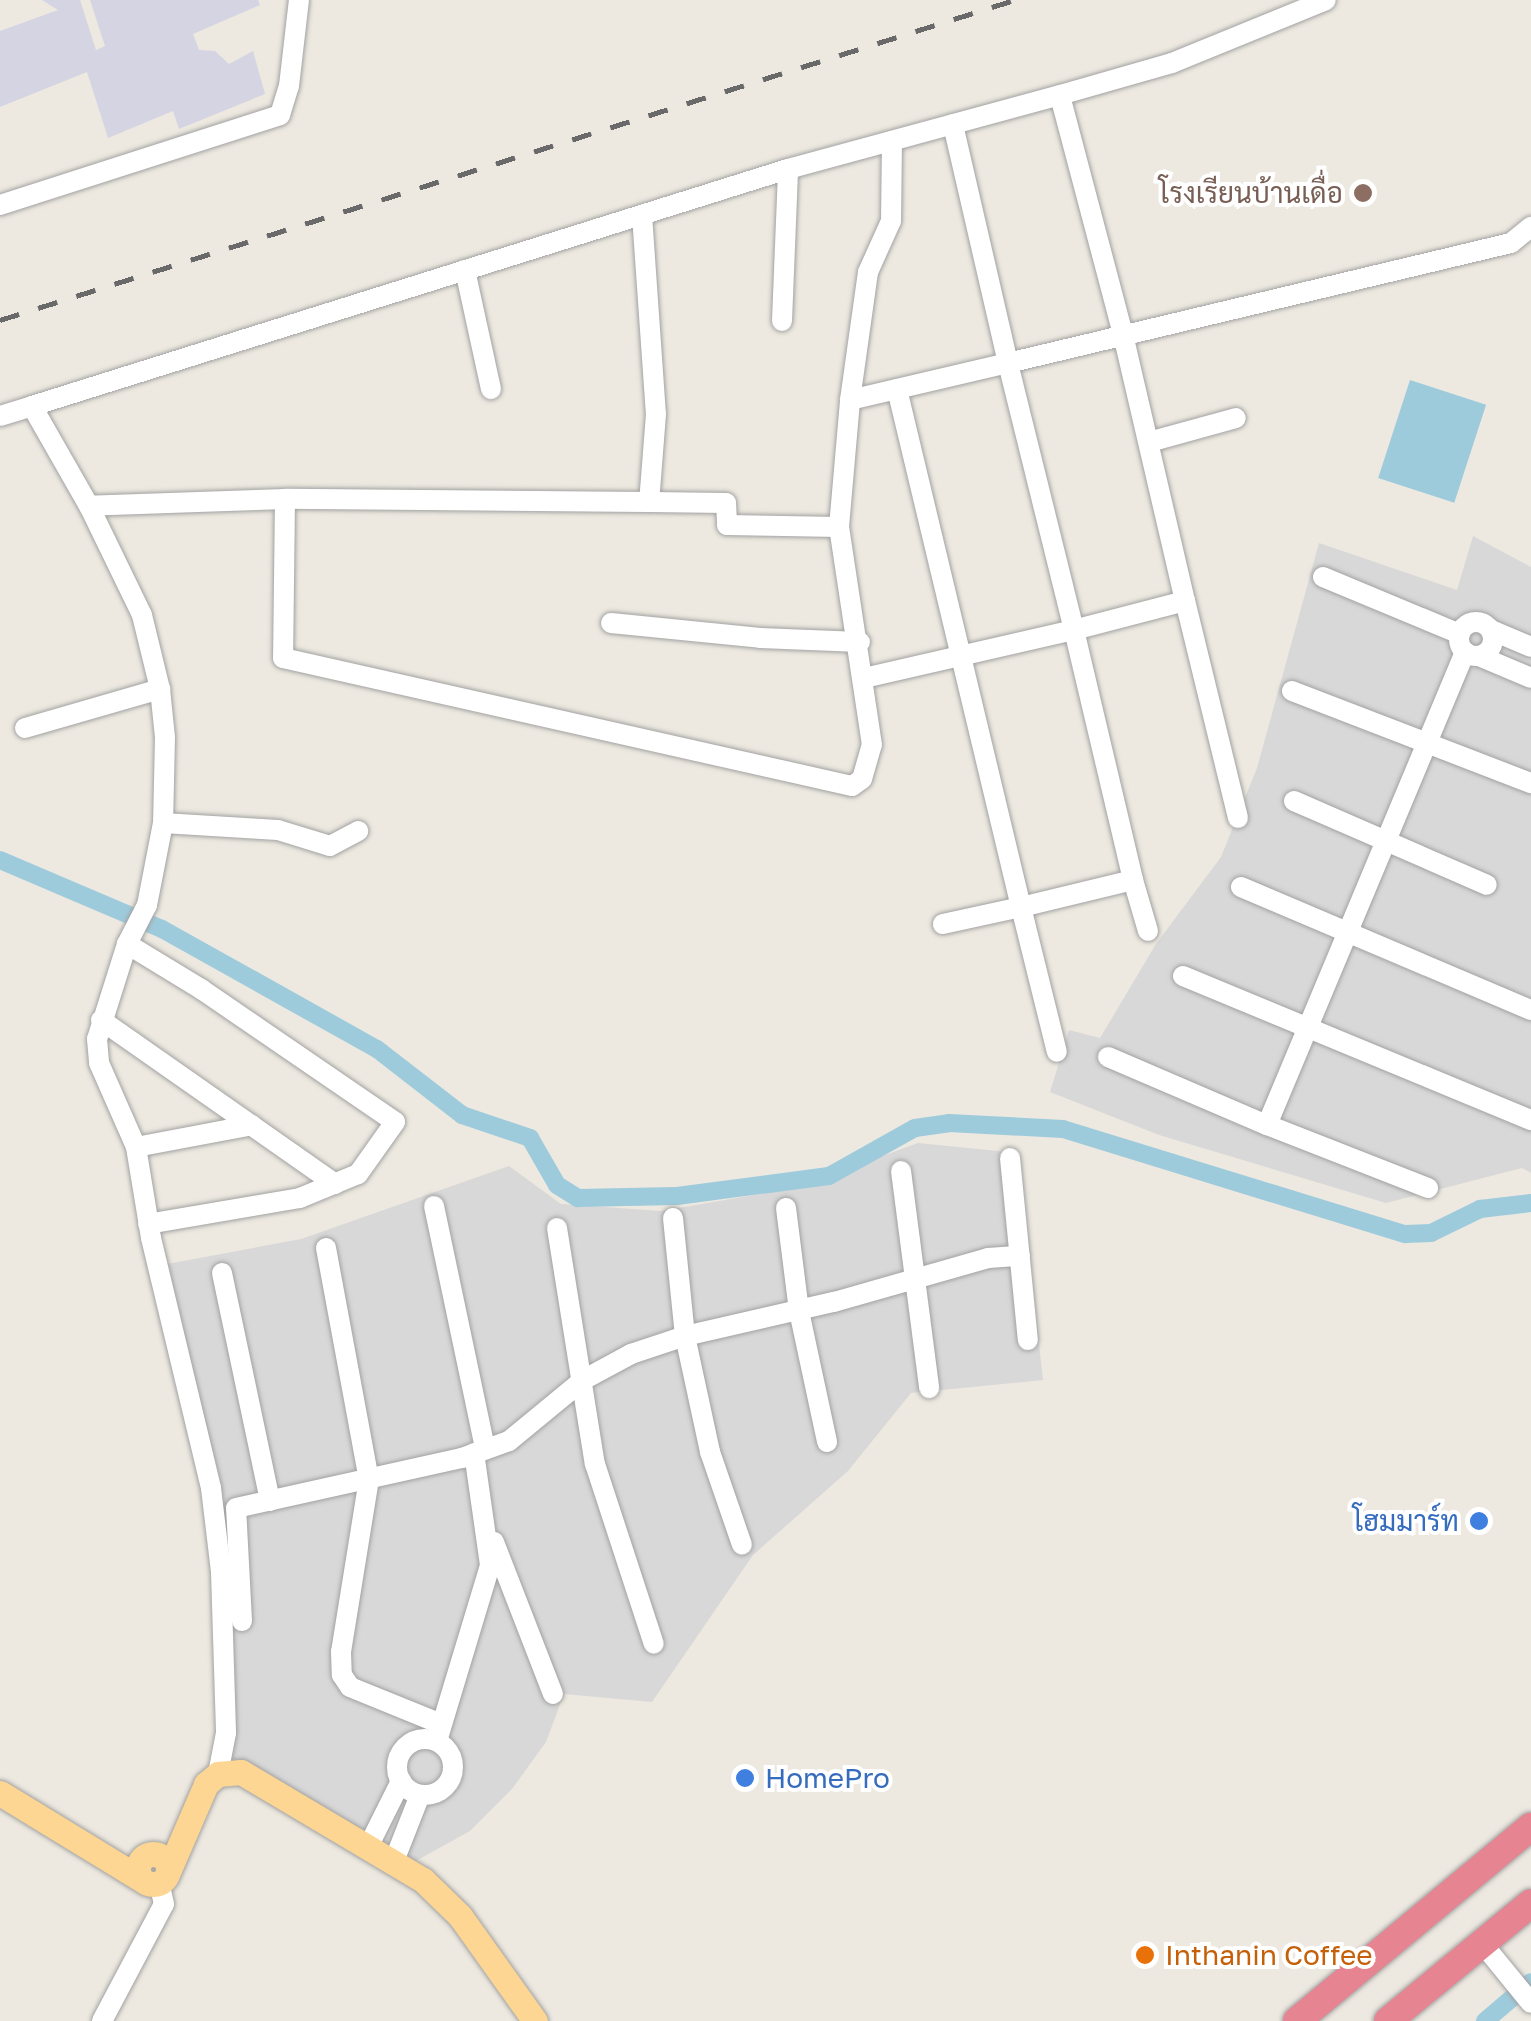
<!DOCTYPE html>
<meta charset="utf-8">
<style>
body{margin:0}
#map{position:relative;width:1531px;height:2021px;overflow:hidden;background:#ede9e0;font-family:"Golos Text",Sarabun,sans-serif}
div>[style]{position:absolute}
.residential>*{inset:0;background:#d9d8d8}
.plaza>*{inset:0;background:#d5d4e2}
.water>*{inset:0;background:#9ecbdc;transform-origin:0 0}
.canal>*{height:18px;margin:-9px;padding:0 9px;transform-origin:9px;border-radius:9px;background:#9ecbdc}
.roads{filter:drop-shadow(0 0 2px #a2a2a2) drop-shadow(0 0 2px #a2a2a2)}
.minor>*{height:20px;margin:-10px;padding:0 10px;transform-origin:10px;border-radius:10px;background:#fff}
.minor>.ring{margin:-10px;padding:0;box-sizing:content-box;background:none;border:20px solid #fff;border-radius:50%}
.major>*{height:25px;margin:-12.5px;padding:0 12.5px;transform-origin:12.5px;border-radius:12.5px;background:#fdd694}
.major>.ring{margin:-12.5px;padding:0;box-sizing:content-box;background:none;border:25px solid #fdd694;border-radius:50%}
.highway>*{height:28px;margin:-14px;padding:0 14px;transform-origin:14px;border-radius:14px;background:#e78491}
.rail>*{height:5px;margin-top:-2.5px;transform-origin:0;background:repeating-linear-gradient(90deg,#696969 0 20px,transparent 0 40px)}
.dots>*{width:28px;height:28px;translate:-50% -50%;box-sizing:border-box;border:5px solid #fff;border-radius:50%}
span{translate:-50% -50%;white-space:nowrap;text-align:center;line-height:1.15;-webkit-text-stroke:8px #fff;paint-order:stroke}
.education-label{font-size:28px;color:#785e54}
.right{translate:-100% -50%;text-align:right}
.shop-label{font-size:28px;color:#366cbe}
.left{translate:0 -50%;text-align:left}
.food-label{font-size:28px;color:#c56008}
</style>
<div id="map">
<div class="residential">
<div style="clip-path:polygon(1473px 536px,1531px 567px,1531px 1173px,1522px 1168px,1386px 1203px,1159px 1135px,1050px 1092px,1069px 1030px,1100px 1038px,1156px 944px,1221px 857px,1257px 768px,1319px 543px,1457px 590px)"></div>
<div style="clip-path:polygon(918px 1143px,1018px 1153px,1043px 1380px,911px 1393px,848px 1471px,753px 1555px,652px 1702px,564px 1694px,546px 1742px,512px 1789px,470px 1831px,414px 1862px,232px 1758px,223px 1541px,162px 1265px,301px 1239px,509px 1166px,561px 1204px,661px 1211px,795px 1188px)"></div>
</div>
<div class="plaza">
<div style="clip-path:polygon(42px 0,80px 0,96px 50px,105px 46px,90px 0,258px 0,260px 5px,193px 34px,199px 50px,215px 51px,229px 64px,253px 51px,265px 94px,179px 129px,173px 111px,108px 138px,87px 72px,0 107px,0 31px,58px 10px)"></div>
</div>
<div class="water">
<div style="left:1410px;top:380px;width:80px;height:103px;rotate:18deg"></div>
</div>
<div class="canal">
<div style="left:0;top:860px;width:176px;rotate:23.1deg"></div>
<div style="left:162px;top:929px;width:246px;rotate:29.2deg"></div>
<div style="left:377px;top:1049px;width:108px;rotate:37.8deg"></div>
<div style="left:462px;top:1115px;width:72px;rotate:18.7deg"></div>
<div style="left:530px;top:1138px;width:54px;rotate:60.1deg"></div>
<div style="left:557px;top:1185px;width:25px;rotate:32deg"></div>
<div style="left:578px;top:1198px;width:99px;rotate:-1.2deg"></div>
<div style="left:677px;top:1196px;width:153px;rotate:-7.5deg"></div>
<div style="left:829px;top:1176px;width:98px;rotate:-29.2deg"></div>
<div style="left:915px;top:1128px;width:34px;rotate:-8deg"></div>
<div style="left:949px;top:1123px;width:114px;rotate:3deg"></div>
<div style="left:1063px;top:1129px;width:358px;rotate:17.1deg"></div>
<div style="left:1405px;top:1234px;width:26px;rotate:-2deg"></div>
<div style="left:1431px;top:1233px;width:55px;rotate:-26.1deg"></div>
<div style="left:1480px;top:1209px;width:51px;rotate:-6.7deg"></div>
<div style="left:1485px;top:2021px;width:60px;rotate:-40.3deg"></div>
</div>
<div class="roads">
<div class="minor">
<div style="left:892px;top:141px;width:80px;rotate:90.7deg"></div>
<div style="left:891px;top:221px;width:56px;rotate:114.3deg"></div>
<div style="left:868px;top:272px;width:129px;rotate:98deg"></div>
<div style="left:850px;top:400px;width:162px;rotate:-13.2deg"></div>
<div style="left:1008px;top:363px;width:245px;rotate:-103deg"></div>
<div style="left:0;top:205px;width:294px;rotate:-17.8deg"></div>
<div style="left:280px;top:115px;width:30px;rotate:-73deg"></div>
<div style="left:289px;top:86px;width:87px;rotate:-83.4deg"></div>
<div style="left:642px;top:215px;width:199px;rotate:86deg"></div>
<div style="left:656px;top:414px;width:88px;rotate:94.5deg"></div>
<div style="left:649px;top:502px;width:77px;rotate:0.7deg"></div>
<div style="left:726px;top:503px;width:22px;rotate:87deg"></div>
<div style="left:727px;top:525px;width:112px;rotate:1deg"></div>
<div style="left:465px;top:270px;width:122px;rotate:77.7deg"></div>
<div style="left:782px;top:321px;width:152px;rotate:-87.7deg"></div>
<div style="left:788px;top:169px;width:282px;rotate:-15.2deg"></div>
<div style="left:897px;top:389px;width:533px;rotate:76.54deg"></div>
<div style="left:1021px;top:907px;width:80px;rotate:167.7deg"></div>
<div style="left:0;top:416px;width:34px;rotate:-17deg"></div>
<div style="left:1149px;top:442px;width:90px;rotate:-15.4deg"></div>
<div style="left:285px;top:499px;width:196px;rotate:178deg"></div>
<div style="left:89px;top:506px;width:115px;rotate:-119.7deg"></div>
<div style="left:32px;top:406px;width:792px;rotate:-17.41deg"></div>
<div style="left:649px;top:502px;width:364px;rotate:-179.5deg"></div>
<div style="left:285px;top:499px;width:159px;rotate:90.7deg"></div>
<div style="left:283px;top:658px;width:583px;rotate:12.68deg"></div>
<div style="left:852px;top:786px;width:12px;rotate:-35deg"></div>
<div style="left:862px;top:779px;width:35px;rotate:-74deg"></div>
<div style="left:872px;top:745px;width:220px;rotate:-98.6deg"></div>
<div style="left:839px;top:527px;width:127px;rotate:-85deg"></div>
<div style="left:1323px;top:577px;width:148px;rotate:22.6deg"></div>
<div style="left:1185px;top:601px;width:270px;rotate:-103.1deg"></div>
<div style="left:1124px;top:338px;width:251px;rotate:-104.8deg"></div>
<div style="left:1060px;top:95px;width:116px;rotate:-15.9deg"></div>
<div style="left:1172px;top:63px;width:166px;rotate:-22.2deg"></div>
<div class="ring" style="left:1459px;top:622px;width:14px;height:14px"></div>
<div style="left:611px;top:623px;width:150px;rotate:5.7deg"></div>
<div style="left:760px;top:638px;width:100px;rotate:2.3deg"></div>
<div style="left:1491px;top:630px;width:43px;rotate:23deg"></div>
<div style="left:1479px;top:656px;width:56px;rotate:22.9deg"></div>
<div style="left:864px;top:678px;width:215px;rotate:-12.9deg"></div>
<div style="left:1074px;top:630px;width:257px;rotate:76.7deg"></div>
<div style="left:1133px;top:880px;width:115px;rotate:166.4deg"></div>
<div style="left:1021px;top:907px;width:149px;rotate:76.1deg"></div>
<div style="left:160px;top:689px;width:48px;rotate:84.1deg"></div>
<div style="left:165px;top:737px;width:86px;rotate:91.3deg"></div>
<div style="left:163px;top:823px;width:115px;rotate:3.5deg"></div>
<div style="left:278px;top:830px;width:54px;rotate:17.1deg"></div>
<div style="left:330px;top:846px;width:32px;rotate:-28deg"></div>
<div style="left:1292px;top:691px;width:256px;rotate:21.1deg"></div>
<div style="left:25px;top:728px;width:141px;rotate:-16.1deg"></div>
<div style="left:160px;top:689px;width:76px;rotate:-103.7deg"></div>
<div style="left:142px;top:615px;width:121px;rotate:-115.9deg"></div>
<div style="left:1294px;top:801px;width:210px;rotate:23.5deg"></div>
<div style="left:1238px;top:818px;width:223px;rotate:-103.7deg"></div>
<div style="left:1185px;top:601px;width:115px;rotate:165.4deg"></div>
<div style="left:1074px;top:630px;width:275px;rotate:-103.9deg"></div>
<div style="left:1008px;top:363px;width:517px;rotate:-13.42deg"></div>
<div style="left:1511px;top:243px;width:26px;rotate:-39deg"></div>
<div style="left:163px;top:823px;width:84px;rotate:101deg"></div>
<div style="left:147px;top:905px;width:44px;rotate:117.1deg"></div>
<div style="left:127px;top:944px;width:100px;rotate:107.5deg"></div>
<div style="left:97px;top:1039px;width:24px;rotate:85deg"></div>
<div style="left:99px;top:1063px;width:92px;rotate:66.2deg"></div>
<div style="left:136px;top:1147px;width:92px;rotate:80.6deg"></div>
<div style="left:151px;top:1238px;width:257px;rotate:76.5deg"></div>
<div style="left:211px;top:1488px;width:85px;rotate:83.2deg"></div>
<div style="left:221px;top:1572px;width:161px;rotate:88.2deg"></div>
<div style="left:226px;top:1733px;width:42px;rotate:101deg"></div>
<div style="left:1133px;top:880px;width:53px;rotate:73.6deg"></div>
<div style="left:1241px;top:887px;width:315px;rotate:23deg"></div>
<div style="left:127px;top:944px;width:87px;rotate:31.3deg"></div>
<div style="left:201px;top:989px;width:235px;rotate:34.4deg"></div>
<div style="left:395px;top:1122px;width:64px;rotate:125.4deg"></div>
<div style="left:358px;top:1174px;width:63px;rotate:157.5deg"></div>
<div style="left:300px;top:1198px;width:154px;rotate:170.3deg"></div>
<div style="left:1183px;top:976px;width:377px;rotate:22.5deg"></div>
<div style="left:101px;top:1020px;width:286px;rotate:35deg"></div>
<div style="left:1108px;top:1057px;width:173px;rotate:23.2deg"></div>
<div style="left:136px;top:1147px;width:118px;rotate:-10.7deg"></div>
<div style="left:1010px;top:1158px;width:183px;rotate:84.4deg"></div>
<div style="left:901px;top:1171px;width:219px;rotate:82.6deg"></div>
<div style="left:1428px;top:1188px;width:173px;rotate:-158.6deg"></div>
<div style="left:1267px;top:1125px;width:513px;rotate:-67.29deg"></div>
<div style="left:434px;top:1206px;width:247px;rotate:78.1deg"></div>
<div style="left:786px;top:1208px;width:104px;rotate:82.8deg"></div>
<div style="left:799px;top:1311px;width:134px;rotate:77.9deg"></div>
<div style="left:673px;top:1218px;width:119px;rotate:84.2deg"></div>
<div style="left:685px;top:1336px;width:119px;rotate:77.8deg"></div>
<div style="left:710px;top:1452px;width:98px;rotate:71deg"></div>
<div style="left:557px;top:1228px;width:239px;rotate:80.9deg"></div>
<div style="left:595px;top:1464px;width:189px;rotate:71.9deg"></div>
<div style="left:326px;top:1248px;width:235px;rotate:79.5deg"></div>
<div style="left:369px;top:1479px;width:175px;rotate:99.2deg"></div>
<div style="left:341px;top:1652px;width:23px;rotate:88deg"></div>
<div style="left:342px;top:1675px;width:14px;rotate:56deg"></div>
<div style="left:350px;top:1687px;width:98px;rotate:22.1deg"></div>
<div style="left:222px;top:1273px;width:233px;rotate:78.1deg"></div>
<div style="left:494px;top:1542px;width:163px;rotate:68.8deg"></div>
<div style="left:242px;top:1621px;width:113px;rotate:-93deg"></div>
<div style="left:236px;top:1508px;width:231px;rotate:-12.5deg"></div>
<div style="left:462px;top:1458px;width:50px;rotate:-19.9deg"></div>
<div style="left:509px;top:1441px;width:96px;rotate:-39.5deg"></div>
<div style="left:583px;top:1380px;width:55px;rotate:-28.4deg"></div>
<div style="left:631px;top:1354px;width:57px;rotate:-18.4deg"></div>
<div style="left:685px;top:1336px;width:153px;rotate:-12.9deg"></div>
<div style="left:834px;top:1302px;width:160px;rotate:-15.9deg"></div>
<div style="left:988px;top:1258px;width:32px;rotate:-4deg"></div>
<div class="ring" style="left:397px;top:1739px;width:36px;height:36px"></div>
<div style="left:437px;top:1741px;width:184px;rotate:-73.2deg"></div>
<div style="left:490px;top:1565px;width:113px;rotate:-98.1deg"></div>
<div style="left:369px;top:1845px;width:72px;rotate:-63.4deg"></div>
<div style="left:394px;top:1861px;width:71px;rotate:-68.5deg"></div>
<div style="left:1482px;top:1943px;width:77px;rotate:50.8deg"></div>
<div style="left:102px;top:2021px;width:132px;rotate:-62.1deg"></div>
<div style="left:164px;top:1904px;width:22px;rotate:-103deg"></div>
</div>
<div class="major">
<div style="left:0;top:1793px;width:165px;rotate:31.4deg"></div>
<div class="ring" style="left:138px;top:1854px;width:5px;height:5px"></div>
<div style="left:168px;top:1872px;width:96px;rotate:-66.6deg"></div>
<div style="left:206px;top:1784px;width:16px;rotate:-40deg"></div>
<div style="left:218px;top:1774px;width:23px;rotate:-5deg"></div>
<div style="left:241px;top:1772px;width:212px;rotate:30.7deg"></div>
<div style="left:423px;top:1880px;width:52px;rotate:44.2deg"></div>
<div style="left:460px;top:1916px;width:129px;rotate:54.5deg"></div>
</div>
<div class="highway">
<div style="left:1297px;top:2021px;width:304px;rotate:-39.7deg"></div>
<div style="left:1388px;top:2021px;width:185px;rotate:-39.5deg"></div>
</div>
</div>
<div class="rail">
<div style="left:0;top:320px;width:1063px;rotate:-17.51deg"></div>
</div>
<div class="dots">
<div style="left:1363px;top:193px;background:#8d6e63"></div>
<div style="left:1479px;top:1521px;background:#3f7fe0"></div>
<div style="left:745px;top:1778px;background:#3f7fe0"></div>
<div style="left:1145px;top:1955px;background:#e8710a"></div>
</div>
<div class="education-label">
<span class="right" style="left:1343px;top:193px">โรงเรียนบ้านเดื่อ</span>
</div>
<div class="shop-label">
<span class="right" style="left:1459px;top:1521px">โฮมมาร์ท</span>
<span class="left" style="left:765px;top:1778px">HomePro</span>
</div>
<div class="food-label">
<span class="left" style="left:1165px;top:1955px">Inthanin Coffee</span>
</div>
</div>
